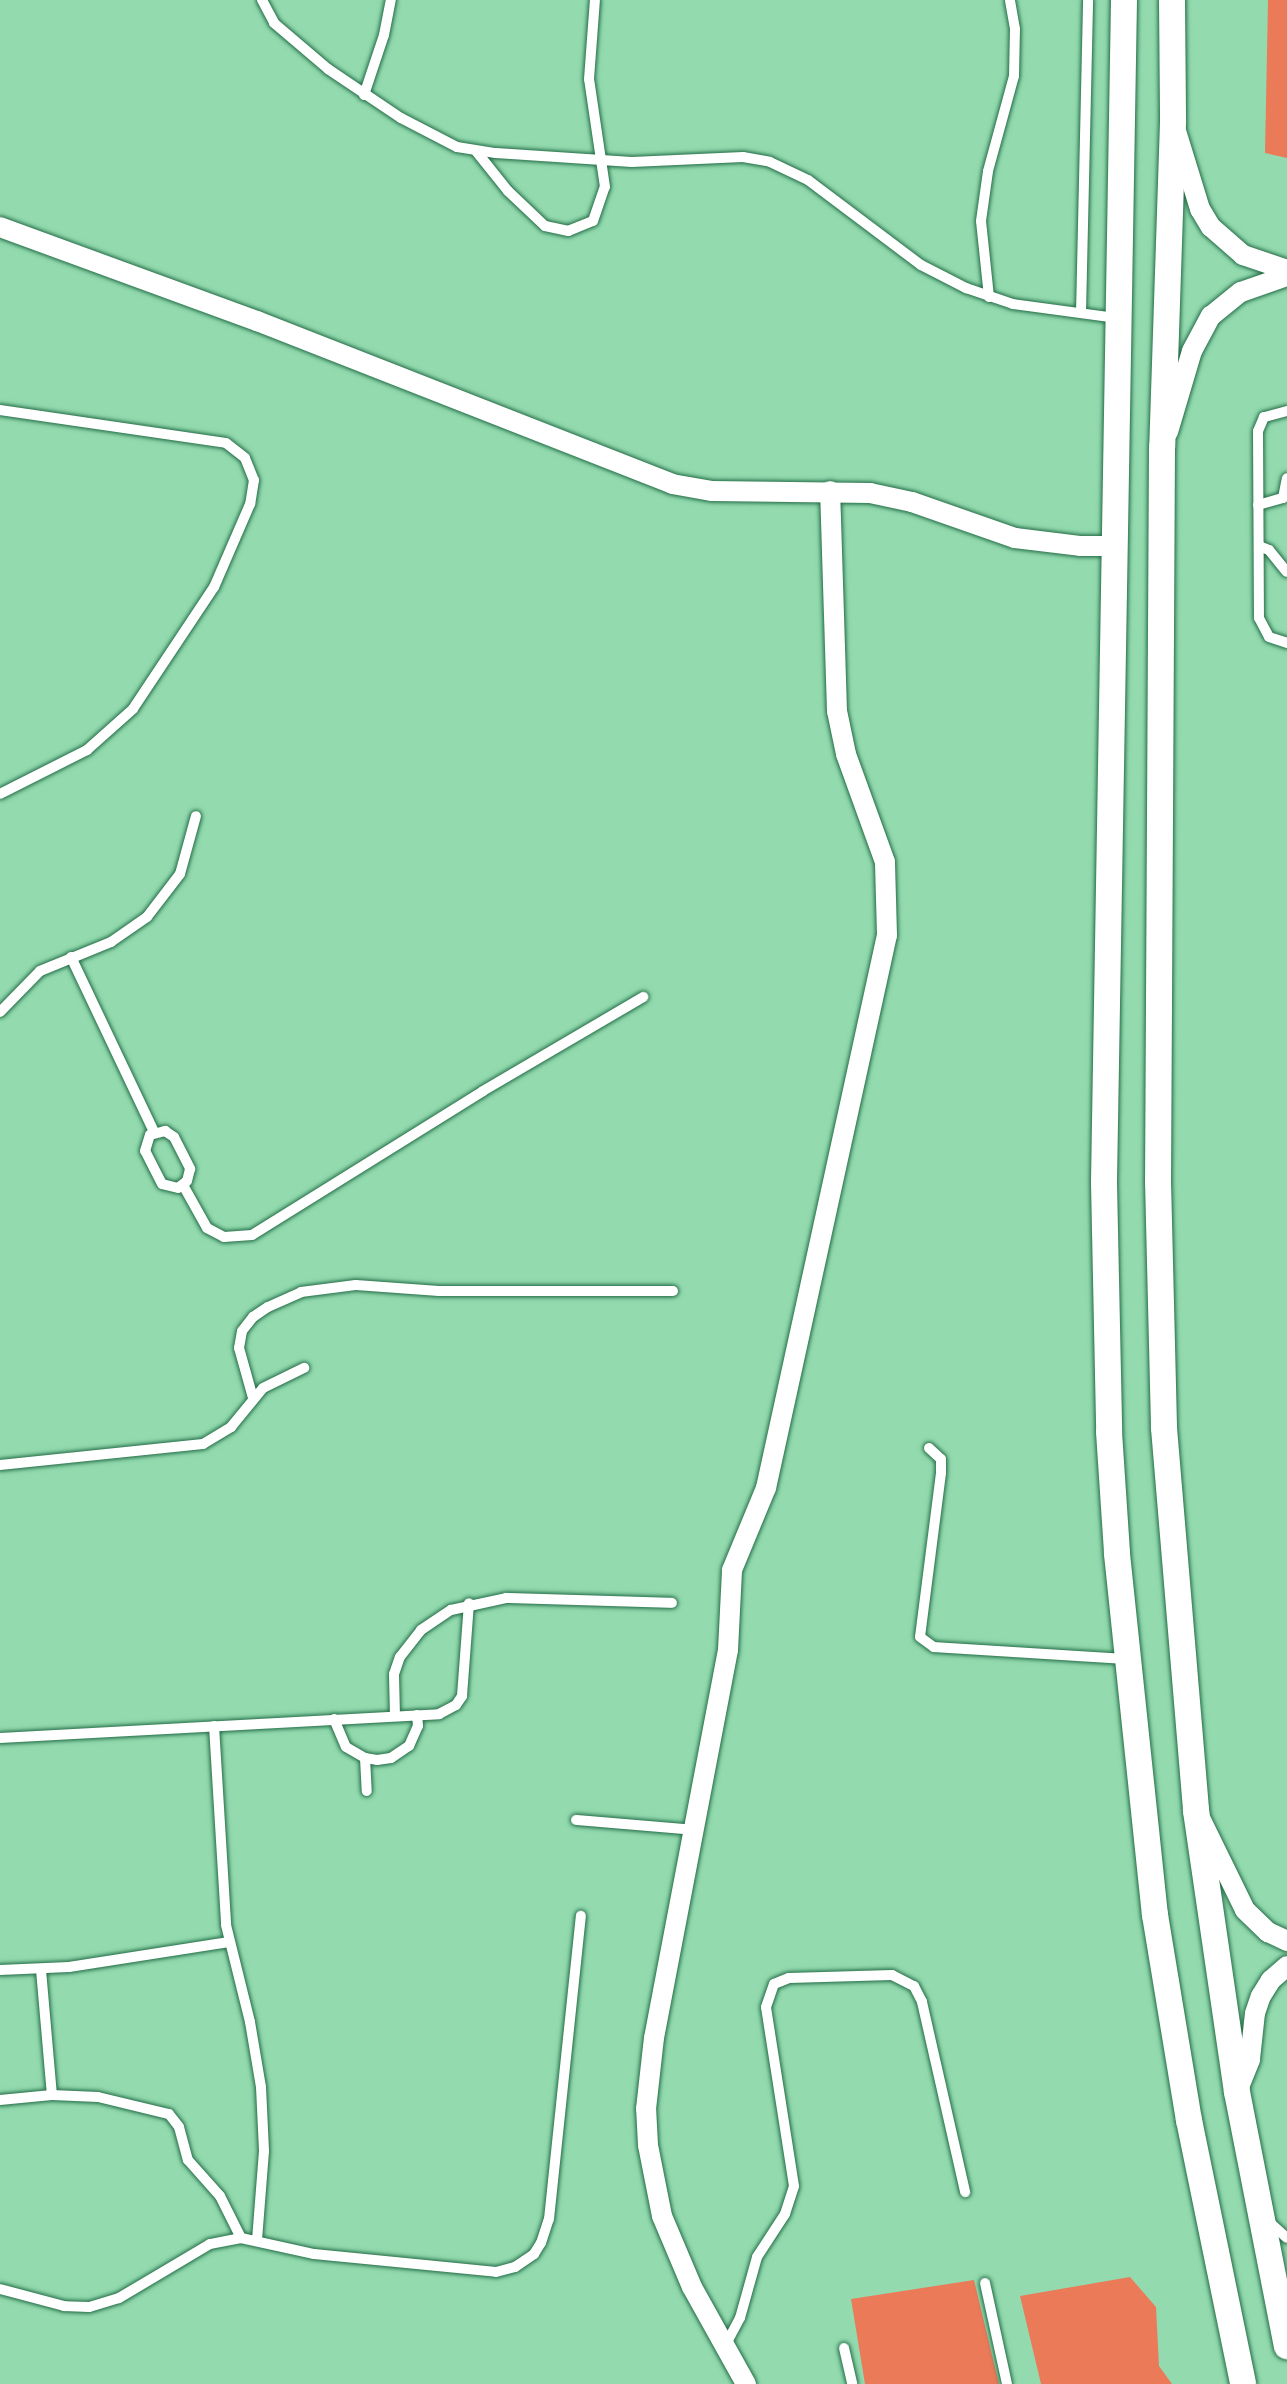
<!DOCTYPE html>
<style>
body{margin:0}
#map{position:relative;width:1287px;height:2384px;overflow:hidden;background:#93dbaf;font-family:"Varela Round",sans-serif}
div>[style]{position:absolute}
.green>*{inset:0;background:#eb7a59}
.roads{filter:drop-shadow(0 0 2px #246d47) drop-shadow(0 0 2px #246d47)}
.service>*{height:10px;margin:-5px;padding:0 5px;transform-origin:5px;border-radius:5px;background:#fff}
.minor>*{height:20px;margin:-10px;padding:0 10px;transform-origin:10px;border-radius:10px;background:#fff}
.tertiary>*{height:26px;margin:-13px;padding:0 13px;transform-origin:13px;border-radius:13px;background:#fff}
span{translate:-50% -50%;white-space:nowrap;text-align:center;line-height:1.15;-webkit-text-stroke:6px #cff2dc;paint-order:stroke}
</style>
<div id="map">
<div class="green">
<div style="clip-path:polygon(1268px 0,1287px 0,1287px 158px,1265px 153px)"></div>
<div style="clip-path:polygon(1130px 2277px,1156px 2307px,1159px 2366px,1172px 2384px,1041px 2384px,1020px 2296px)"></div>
<div style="clip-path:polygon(974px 2280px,999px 2384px,865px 2384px,851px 2299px)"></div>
</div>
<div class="roads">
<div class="service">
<div style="left:262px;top:0;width:26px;rotate:62deg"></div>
<div style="left:274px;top:23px;width:71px;rotate:40.4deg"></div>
<div style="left:328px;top:69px;width:88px;rotate:33.9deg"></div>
<div style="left:401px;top:118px;width:63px;rotate:27.4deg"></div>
<div style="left:457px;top:147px;width:39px;rotate:9deg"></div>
<div style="left:496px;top:153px;width:136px;rotate:3.8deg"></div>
<div style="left:632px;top:162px;width:111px;rotate:-2.6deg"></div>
<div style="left:743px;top:157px;width:27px;rotate:10deg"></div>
<div style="left:770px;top:162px;width:42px;rotate:25.3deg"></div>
<div style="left:808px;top:180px;width:141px;rotate:37deg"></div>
<div style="left:921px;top:265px;width:51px;rotate:27.1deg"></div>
<div style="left:966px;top:288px;width:50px;rotate:18.8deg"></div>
<div style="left:1013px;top:304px;width:104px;rotate:7.7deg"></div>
<div style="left:364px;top:95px;width:63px;rotate:-71.6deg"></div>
<div style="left:384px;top:35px;width:36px;rotate:-79deg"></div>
<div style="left:476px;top:151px;width:51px;rotate:51.3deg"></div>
<div style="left:508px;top:191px;width:51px;rotate:43.4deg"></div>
<div style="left:545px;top:226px;width:24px;rotate:12deg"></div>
<div style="left:568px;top:231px;width:27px;rotate:-22deg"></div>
<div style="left:593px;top:221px;width:36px;rotate:-71deg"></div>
<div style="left:605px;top:187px;width:109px;rotate:-98.4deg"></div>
<div style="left:589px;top:79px;width:79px;rotate:-85.7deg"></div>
<div style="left:989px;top:297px;width:76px;rotate:-96deg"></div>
<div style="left:981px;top:221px;width:50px;rotate:-82deg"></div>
<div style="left:988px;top:171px;width:98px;rotate:-74.7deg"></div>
<div style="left:1014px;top:76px;width:47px;rotate:-88.8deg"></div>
<div style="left:1015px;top:29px;width:29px;rotate:-100deg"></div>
<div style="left:1081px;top:313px;width:313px;rotate:-88.7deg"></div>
<div style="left:0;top:410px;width:228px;rotate:8.3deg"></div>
<div style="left:226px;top:443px;width:24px;rotate:38deg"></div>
<div style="left:245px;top:458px;width:24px;rotate:68deg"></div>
<div style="left:254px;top:480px;width:24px;rotate:99deg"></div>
<div style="left:250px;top:504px;width:90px;rotate:113.4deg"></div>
<div style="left:214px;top:587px;width:146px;rotate:123.6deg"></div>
<div style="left:133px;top:709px;width:62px;rotate:138.3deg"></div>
<div style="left:87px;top:750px;width:97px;rotate:153.2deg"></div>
<div style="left:1287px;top:411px;width:24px;rotate:165deg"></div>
<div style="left:1264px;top:417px;width:15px;rotate:113deg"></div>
<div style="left:1258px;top:431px;width:187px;rotate:89.7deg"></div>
<div style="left:1259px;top:618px;width:21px;rotate:62deg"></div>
<div style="left:1269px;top:637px;width:19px;rotate:18deg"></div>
<div style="left:1258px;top:505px;width:26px;rotate:-16deg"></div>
<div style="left:1283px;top:498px;width:20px;rotate:-79deg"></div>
<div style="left:1259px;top:546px;width:11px;rotate:22deg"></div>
<div style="left:1269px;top:550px;width:28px;rotate:51deg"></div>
<div style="left:71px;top:957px;width:194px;rotate:64.6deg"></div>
<div style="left:0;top:1012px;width:57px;rotate:-45.7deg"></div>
<div style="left:40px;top:971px;width:77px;rotate:-22.2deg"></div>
<div style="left:111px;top:942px;width:44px;rotate:-34.8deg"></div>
<div style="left:147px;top:917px;width:54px;rotate:-52.5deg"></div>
<div style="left:180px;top:874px;width:60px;rotate:-74.6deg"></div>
<div style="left:165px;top:1131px;width:11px;rotate:34deg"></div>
<div style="left:174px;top:1137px;width:36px;rotate:63deg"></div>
<div style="left:190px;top:1169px;width:12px;rotate:104deg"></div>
<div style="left:187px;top:1181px;width:11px;rotate:142deg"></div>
<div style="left:178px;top:1188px;width:16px;rotate:-166deg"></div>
<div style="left:162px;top:1184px;width:37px;rotate:-117deg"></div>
<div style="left:145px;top:1151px;width:17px;rotate:-73deg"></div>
<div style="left:150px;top:1135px;width:16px;rotate:-15deg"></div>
<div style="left:183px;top:1185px;width:49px;rotate:60.8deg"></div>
<div style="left:207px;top:1228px;width:19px;rotate:28deg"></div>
<div style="left:224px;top:1237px;width:28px;rotate:-4deg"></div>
<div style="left:252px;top:1235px;width:272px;rotate:-31.9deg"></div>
<div style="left:483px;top:1091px;width:186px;rotate:-30.4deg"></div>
<div style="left:253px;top:1398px;width:52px;rotate:-105.6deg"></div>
<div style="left:239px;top:1348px;width:17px;rotate:-80deg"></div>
<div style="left:242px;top:1331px;width:18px;rotate:-52deg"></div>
<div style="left:253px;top:1317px;width:18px;rotate:-34deg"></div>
<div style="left:268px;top:1307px;width:36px;rotate:-24deg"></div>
<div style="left:301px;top:1292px;width:55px;rotate:-7.3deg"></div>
<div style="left:356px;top:1285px;width:83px;rotate:4.1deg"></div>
<div style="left:439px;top:1291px;width:234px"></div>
<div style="left:929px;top:1448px;width:16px;rotate:43deg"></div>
<div style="left:941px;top:1459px;width:14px;rotate:90deg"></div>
<div style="left:941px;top:1473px;width:165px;rotate:97.3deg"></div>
<div style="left:920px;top:1637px;width:17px;rotate:36deg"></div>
<div style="left:934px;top:1647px;width:191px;rotate:3.6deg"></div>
<div style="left:0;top:1465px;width:204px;rotate:-5.9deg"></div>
<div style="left:203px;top:1444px;width:33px;rotate:-31deg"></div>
<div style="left:231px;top:1427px;width:50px;rotate:-50.6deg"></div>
<div style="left:263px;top:1388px;width:46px;rotate:-26deg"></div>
<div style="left:395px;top:1716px;width:42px;rotate:-91.4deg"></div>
<div style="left:394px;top:1674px;width:18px;rotate:-71deg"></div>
<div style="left:400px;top:1657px;width:34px;rotate:-52deg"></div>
<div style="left:421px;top:1630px;width:36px;rotate:-34deg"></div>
<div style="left:451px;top:1610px;width:56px;rotate:-12.3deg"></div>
<div style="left:506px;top:1598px;width:166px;rotate:1.7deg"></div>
<div style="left:334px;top:1719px;width:30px;rotate:67deg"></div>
<div style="left:346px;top:1747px;width:22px;rotate:30deg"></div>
<div style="left:365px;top:1758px;width:12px;rotate:9deg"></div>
<div style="left:377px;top:1760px;width:14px;rotate:-8deg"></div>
<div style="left:391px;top:1758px;width:22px;rotate:-34deg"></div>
<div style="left:409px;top:1746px;width:22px;rotate:-66deg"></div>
<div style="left:418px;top:1726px;width:11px;rotate:-95deg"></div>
<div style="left:214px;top:1726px;width:199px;rotate:86.5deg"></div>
<div style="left:226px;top:1925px;width:100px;rotate:76.1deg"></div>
<div style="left:250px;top:2022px;width:66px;rotate:80.4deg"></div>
<div style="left:261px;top:2087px;width:64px;rotate:87.3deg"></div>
<div style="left:264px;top:2151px;width:89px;rotate:94.5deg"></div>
<div style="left:0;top:1738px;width:440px;rotate:-3.1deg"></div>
<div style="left:439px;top:1714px;width:19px;rotate:-28deg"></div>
<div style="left:456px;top:1705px;width:11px;rotate:-56deg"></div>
<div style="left:462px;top:1696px;width:93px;rotate:-85.7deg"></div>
<div style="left:365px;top:1758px;width:33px;rotate:87deg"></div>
<div style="left:576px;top:1820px;width:118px;rotate:4.8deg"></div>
<div style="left:0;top:1970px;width:69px;rotate:-2.5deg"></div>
<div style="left:69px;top:1967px;width:162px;rotate:-8.9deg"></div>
<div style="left:41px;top:1970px;width:125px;rotate:85deg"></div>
<div style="left:0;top:2100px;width:52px;rotate:-5.5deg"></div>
<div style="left:52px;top:2095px;width:46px;rotate:2.5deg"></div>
<div style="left:98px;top:2097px;width:73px;rotate:13.5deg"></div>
<div style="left:169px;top:2114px;width:16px;rotate:52deg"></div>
<div style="left:179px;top:2127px;width:34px;rotate:75deg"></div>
<div style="left:188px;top:2160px;width:48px;rotate:48.4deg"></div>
<div style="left:220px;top:2196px;width:47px;rotate:63.4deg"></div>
<div style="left:241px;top:2238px;width:32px;rotate:169deg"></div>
<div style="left:210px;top:2244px;width:106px;rotate:149.3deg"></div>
<div style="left:119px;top:2298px;width:31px;rotate:163deg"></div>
<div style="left:89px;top:2307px;width:25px;rotate:-178deg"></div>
<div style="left:64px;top:2306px;width:66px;rotate:-165.1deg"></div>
<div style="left:1268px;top:2221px;width:25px;rotate:42deg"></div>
<div style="left:241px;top:2238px;width:75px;rotate:12.4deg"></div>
<div style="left:314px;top:2254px;width:183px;rotate:5.6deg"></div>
<div style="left:496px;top:2272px;width:20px;rotate:-15deg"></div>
<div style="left:515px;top:2267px;width:23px;rotate:-34deg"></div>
<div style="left:534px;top:2254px;width:13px;rotate:-58deg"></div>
<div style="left:541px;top:2243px;width:25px;rotate:-72deg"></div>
<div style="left:549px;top:2219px;width:305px;rotate:-84deg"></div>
<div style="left:985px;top:2283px;width:103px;rotate:77.7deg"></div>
<div style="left:725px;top:2346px;width:32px;rotate:-62deg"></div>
<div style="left:740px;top:2318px;width:63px;rotate:-74.4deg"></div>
<div style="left:757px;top:2257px;width:51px;rotate:-56.9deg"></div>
<div style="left:785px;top:2214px;width:29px;rotate:-72deg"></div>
<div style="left:794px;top:2186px;width:181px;rotate:-98.9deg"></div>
<div style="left:766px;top:2007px;width:24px;rotate:-71deg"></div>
<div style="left:774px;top:1984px;width:16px;rotate:-22deg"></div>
<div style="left:789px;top:1978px;width:103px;rotate:-1.7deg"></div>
<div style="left:892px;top:1975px;width:25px;rotate:27deg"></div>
<div style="left:914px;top:1986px;width:18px;rotate:63deg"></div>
<div style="left:922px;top:2002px;width:195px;rotate:77.2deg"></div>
<div style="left:844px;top:2348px;width:37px;rotate:77deg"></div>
</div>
<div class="minor">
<div style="left:1176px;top:131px;width:82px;rotate:72.9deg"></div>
<div style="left:1200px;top:209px;width:21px;rotate:59deg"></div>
<div style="left:1211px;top:227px;width:43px;rotate:41.2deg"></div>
<div style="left:1243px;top:255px;width:46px;rotate:18.8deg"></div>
<div style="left:0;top:227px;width:274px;rotate:20.1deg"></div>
<div style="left:257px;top:321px;width:446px;rotate:21.4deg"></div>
<div style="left:672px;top:484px;width:41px;rotate:9.9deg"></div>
<div style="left:712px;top:491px;width:158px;rotate:0.7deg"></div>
<div style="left:870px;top:493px;width:43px;rotate:12.1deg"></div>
<div style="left:912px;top:502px;width:109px;rotate:19.3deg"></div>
<div style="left:1015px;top:538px;width:65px;rotate:7deg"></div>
<div style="left:1080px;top:546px;width:33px"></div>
<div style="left:1168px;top:432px;width:84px;rotate:-73.5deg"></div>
<div style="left:1192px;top:351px;width:40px;rotate:-62deg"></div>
<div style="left:1211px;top:316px;width:38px;rotate:-39deg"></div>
<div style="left:1241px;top:292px;width:49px;rotate:-19.2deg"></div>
<div style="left:1200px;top:1818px;width:102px;rotate:63.9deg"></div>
<div style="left:1245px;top:1910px;width:32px;rotate:44deg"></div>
<div style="left:1268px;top:1932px;width:21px;rotate:25deg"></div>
<div style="left:1237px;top:2092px;width:35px;rotate:-68deg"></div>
<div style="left:1250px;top:2059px;width:46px;rotate:-83.8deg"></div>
<div style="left:1255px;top:2013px;width:18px;rotate:-71deg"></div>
<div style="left:1261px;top:1996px;width:19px;rotate:-58deg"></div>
<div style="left:1271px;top:1980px;width:21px;rotate:-41deg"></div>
<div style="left:746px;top:2384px;width:111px;rotate:-119.1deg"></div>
<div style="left:692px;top:2287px;width:77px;rotate:-112.9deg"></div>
<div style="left:662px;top:2216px;width:72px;rotate:-101.2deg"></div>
<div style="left:648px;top:2145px;width:36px;rotate:-93deg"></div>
<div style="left:646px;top:2109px;width:71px;rotate:-83.6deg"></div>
<div style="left:654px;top:2038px;width:395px;rotate:-79.2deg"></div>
<div style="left:728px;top:1650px;width:80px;rotate:-87.1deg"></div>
<div style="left:732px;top:1570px;width:89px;rotate:-67.5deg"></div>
<div style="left:766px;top:1488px;width:566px;rotate:-77.66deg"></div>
<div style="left:887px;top:935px;width:73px;rotate:-91.6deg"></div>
<div style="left:885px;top:862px;width:115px;rotate:-109.9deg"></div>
<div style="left:846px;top:754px;width:44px;rotate:-101.8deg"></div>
<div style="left:837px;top:711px;width:220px;rotate:-91.8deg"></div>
</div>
<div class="tertiary">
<div style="left:1124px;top:0;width:1183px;rotate:90.97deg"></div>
<div style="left:1104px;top:1183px;width:249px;rotate:88.8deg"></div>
<div style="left:1109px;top:1432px;width:122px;rotate:86.2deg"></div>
<div style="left:1117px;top:1554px;width:363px;rotate:84deg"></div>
<div style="left:1155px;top:1915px;width:208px;rotate:80.6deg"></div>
<div style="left:1189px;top:2120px;width:269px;rotate:78.4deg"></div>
<div style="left:1172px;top:0;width:122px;rotate:89.5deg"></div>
<div style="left:1173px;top:122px;width:325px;rotate:91.9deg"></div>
<div style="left:1162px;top:447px;width:734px;rotate:90.31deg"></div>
<div style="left:1158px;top:1181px;width:247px;rotate:88.6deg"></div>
<div style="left:1164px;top:1428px;width:384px;rotate:85.2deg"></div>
<div style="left:1196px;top:1811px;width:284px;rotate:81.7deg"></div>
<div style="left:1237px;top:2092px;width:259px;rotate:78.9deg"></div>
</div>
</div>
</div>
